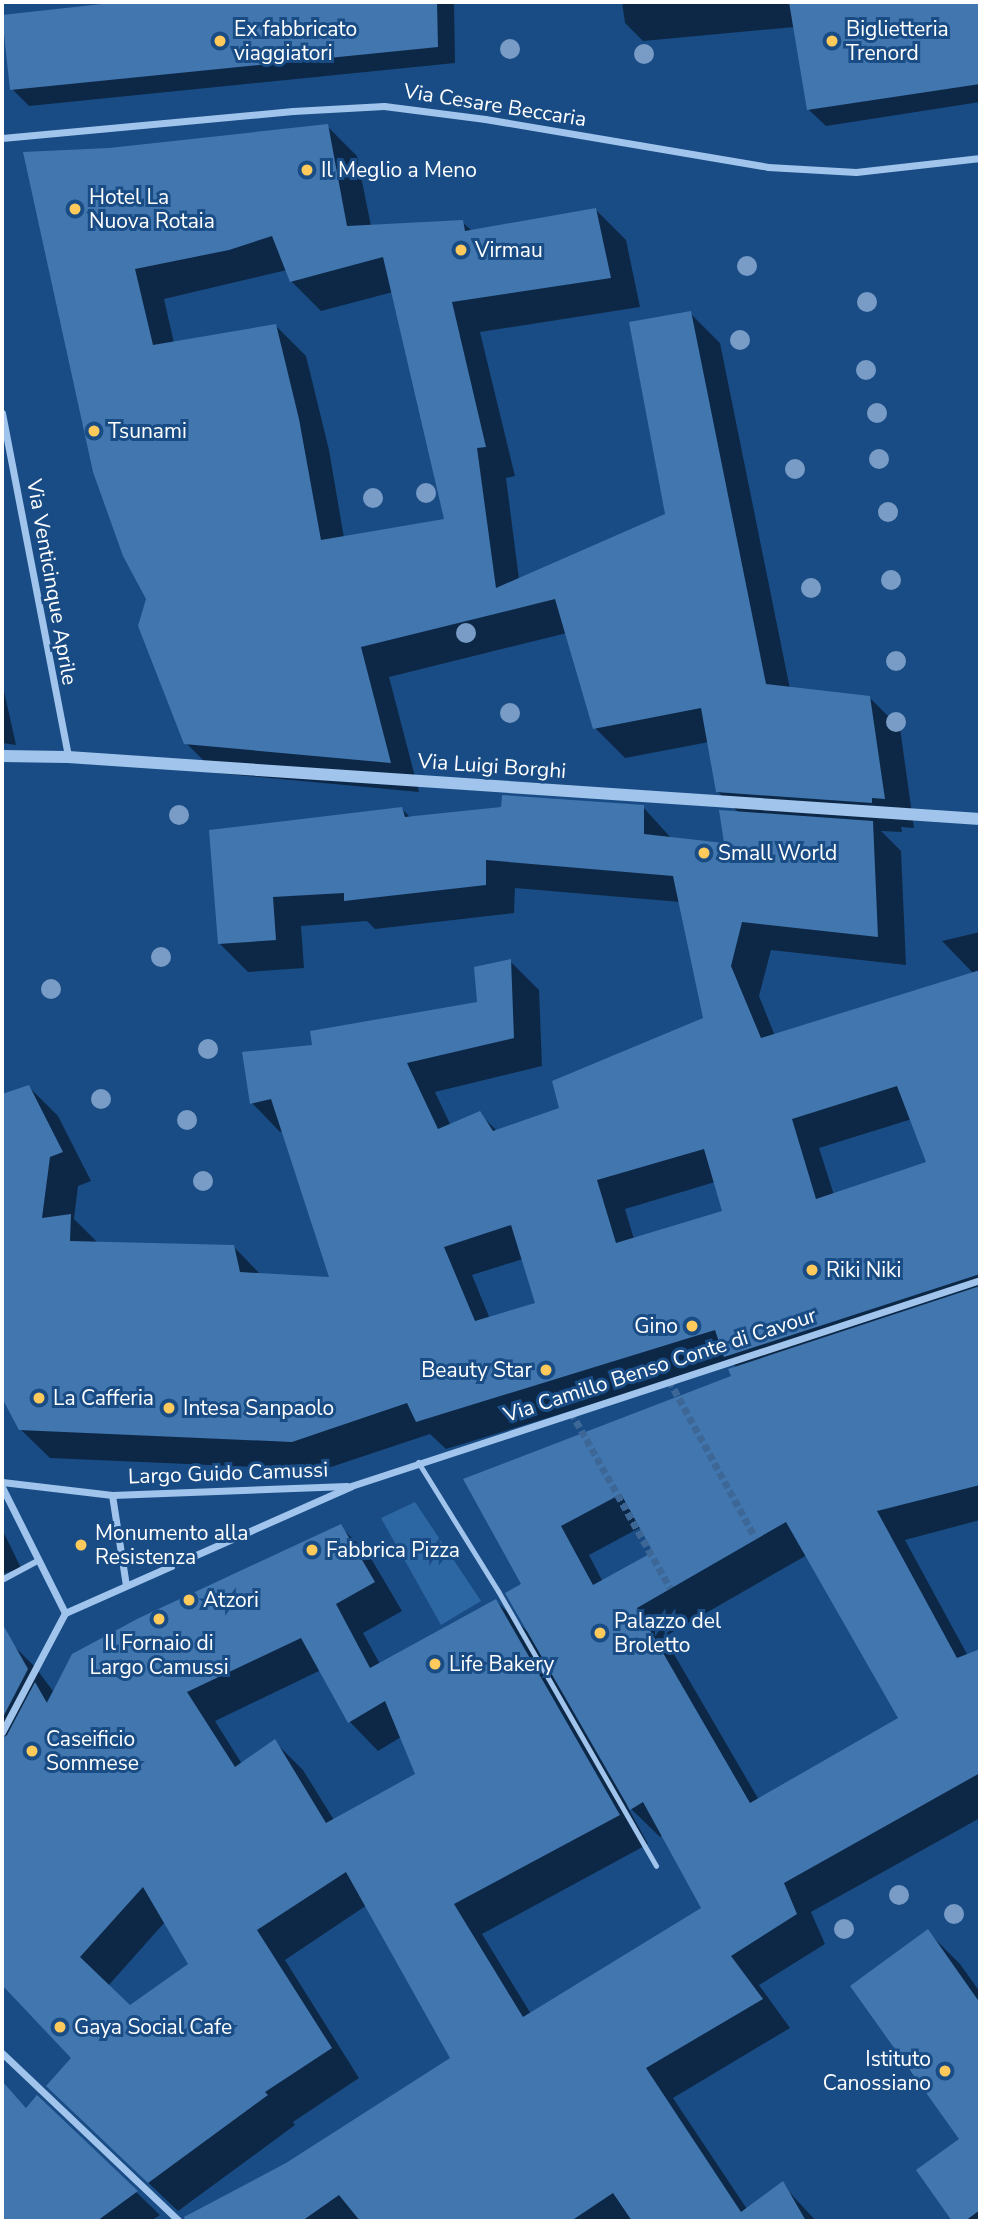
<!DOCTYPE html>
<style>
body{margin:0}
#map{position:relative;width:982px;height:2223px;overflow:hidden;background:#194c85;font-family:"Nunito Sans",sans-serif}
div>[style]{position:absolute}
.green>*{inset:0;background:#2c66a3}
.shadow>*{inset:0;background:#0007}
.building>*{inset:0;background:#4276ae}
.minor-tunnel>*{height:7px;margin-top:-3.5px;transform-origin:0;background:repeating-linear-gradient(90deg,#3c6797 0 7px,transparent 0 10.5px)}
.service>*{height:5px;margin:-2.5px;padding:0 2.5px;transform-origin:2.5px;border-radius:2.5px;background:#a0c4ec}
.pedestrian>*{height:6px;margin:-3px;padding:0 3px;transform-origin:3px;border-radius:3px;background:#a0c4ec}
.minor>*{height:7px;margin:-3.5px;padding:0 3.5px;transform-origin:3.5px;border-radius:3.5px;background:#a0c4ec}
.tertiary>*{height:12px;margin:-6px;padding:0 6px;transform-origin:6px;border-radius:6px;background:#a0c4ec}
.trees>*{width:20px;height:20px;margin:-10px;border-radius:50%;background:#789cc5}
.dots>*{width:19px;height:19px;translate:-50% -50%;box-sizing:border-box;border:4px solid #194c85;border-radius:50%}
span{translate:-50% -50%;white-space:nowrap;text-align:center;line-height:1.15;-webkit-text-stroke:6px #194c85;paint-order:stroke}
.poi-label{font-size:21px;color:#fff}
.left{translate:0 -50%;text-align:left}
.right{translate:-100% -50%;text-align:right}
.street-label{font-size:21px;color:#fff}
.frame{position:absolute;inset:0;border:4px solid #fff;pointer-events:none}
</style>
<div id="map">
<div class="green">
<div style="clip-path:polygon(415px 1502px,481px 1601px,441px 1625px,381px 1518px)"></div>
</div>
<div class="shadow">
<div style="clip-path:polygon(136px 2px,454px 2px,455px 63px,29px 106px,12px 89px,2px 17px)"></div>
<div style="clip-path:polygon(622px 2px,980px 2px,980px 102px,826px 126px,808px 109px,795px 27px,643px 41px,625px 23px)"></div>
<div style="clip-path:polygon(evenodd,327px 126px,357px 156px,371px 226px,462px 222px,472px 231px,596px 210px,626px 240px,640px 307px,480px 332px,515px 476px,506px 478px,519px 579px,667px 515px,690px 313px,720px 343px,790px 689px,870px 698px,900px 728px,914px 828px,901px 827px,902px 832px,881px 831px,901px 851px,906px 965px,771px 950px,759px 996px,775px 1036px,974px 974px,942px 941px,980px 932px,980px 1520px,905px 1540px,968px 1656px,980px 1651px,980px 1818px,811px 1912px,825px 1944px,759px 1985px,790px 2028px,673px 2098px,747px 2209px,782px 2184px,816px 2221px,184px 2221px,287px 2165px,453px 2059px,367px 1905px,285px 1960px,359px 2078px,293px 2122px,295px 2125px,178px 2211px,77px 2115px,74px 2058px,2px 1983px,2px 1818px,66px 1695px,340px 1526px,369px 1555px,402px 1611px,363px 1633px,380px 1664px,496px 1601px,530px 1634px,524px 1585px,465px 1480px,733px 1377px,737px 1368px,731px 1362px,446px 1449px,430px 1434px,322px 1470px,50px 1458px,20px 1429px,2px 1395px,2px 1095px,29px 1087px,58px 1116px,91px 1181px,78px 1186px,74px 1219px,98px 1243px,233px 1246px,261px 1275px,332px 1278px,283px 1131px,280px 1132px,252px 1103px,314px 1046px,479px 1003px,510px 961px,539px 990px,542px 1066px,435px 1092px,451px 1126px,479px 1113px,497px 1131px,561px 1109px,705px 1019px,680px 902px,515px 888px,514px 913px,375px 929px,367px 921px,301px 926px,304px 968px,248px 972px,220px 944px,211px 832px,402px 809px,411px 818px,643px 807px,672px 839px,726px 845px,739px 813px,717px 791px,709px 742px,625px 758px,595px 728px,567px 633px,389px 677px,419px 792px,216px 773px,186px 743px,148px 599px,109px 150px,327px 126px,287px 270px,291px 281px,321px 311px,393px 292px,446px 520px,344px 538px,329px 450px,306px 356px,276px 326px,174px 343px,164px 299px,287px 270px,327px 126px,912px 1119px,929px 1163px,834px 1195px,819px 1148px,912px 1119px,327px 126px,715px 1182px,725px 1212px,634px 1239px,625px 1209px,715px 1182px,327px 126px,523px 1259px,537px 1304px,490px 1319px,472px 1275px,523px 1259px,327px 126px,641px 1527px,655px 1553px,603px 1582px,589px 1555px,641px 1527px,327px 126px,807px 1555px,901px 1719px,759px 1800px,664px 1637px,807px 1555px,327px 126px,321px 1670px,350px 1722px,378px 1751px,401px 1737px,417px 1775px,334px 1820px,303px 1770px,275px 1742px,242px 1764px,215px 1721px,321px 1670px,327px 126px,626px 1804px,660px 1837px,663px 1835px,704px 1908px,531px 2014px,482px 1934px,648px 1844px,626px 1804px,327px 126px,165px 1922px,191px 1964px,130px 2007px,108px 1986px,165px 1922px)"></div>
<div style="clip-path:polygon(2px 682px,16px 745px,2px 743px)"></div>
<div style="clip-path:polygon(2px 1529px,21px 1568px,2px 1574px)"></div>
<div style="clip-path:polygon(2px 1634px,35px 1667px,53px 1691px,2px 1780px)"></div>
<div style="clip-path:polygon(928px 1932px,960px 1964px,980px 1992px,980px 2221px,954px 2221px,918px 2170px,961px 2139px)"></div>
<div style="clip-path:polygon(2px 2082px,27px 2109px,37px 2097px,160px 2215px,151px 2221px,2px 2221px)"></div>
</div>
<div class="building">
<div style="clip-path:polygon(120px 2px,437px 2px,438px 47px,10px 90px,2px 15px)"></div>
<div style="clip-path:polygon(789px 2px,980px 2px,980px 84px,807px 110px)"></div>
<div style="clip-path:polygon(evenodd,328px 124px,347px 226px,463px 220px,465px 231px,596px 208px,611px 278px,452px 302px,486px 447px,477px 448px,496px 588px,665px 514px,629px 322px,691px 311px,766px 684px,870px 696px,885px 799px,872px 798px,872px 803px,716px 792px,701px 708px,593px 729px,555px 599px,361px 647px,391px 763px,184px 744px,138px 626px,146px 599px,123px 556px,93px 472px,23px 152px,109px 148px,328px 124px,272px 236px,290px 282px,383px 257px,444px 519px,321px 540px,299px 419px,276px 324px,153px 345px,135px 269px,229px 250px,272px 236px)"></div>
<div style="clip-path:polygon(evenodd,502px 795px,644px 805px,644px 834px,724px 843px,719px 810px,873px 821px,878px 937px,742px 922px,731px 966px,761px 1038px,980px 970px,980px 1274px,724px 1357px,715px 1330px,416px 1422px,407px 1403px,292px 1442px,19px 1430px,2px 1398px,2px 1094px,29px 1085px,63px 1152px,50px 1157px,42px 1218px,71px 1214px,70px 1241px,234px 1245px,240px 1272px,329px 1277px,271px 1099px,250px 1104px,242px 1052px,312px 1045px,310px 1031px,477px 1002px,474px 967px,511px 959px,514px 1038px,407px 1063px,438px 1129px,480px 1111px,493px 1131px,559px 1108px,552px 1081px,703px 1018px,673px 876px,486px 860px,486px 885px,344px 901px,344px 893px,273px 897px,276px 940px,218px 944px,209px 830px,402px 807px,405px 817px,501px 807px,502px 795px,897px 1086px,926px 1162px,816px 1199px,792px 1119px,897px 1086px,502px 795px,704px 1149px,722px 1211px,616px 1243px,597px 1180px,704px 1149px,502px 795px,511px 1225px,535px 1303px,475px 1321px,444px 1247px,511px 1225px)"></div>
<div style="clip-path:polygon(evenodd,980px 1286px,980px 1485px,877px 1511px,957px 1658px,980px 1649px,980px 1773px,784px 1883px,797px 1914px,731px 1956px,763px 1999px,646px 2068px,741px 2212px,783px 2181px,806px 2221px,632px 2221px,613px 2193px,571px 2221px,360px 2221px,339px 2195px,302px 2221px,185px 2221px,184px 2217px,286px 2163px,450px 2058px,346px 1872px,257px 1930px,332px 2048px,265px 2092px,268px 2095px,148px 2183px,46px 2086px,71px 2058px,2px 1985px,2px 1738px,7px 1735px,35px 1682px,47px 1703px,72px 1654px,139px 1618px,341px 1524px,375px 1582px,336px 1604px,370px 1668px,496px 1599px,620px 1815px,454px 1904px,523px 2017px,701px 1908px,643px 1802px,630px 1810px,505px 1593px,521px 1584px,463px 1479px,731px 1376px,728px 1369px,980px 1286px,621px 1494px,653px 1552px,593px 1585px,561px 1526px,621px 1494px,980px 1286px,786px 1522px,898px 1718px,750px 1803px,637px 1608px,786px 1522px,980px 1286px,301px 1638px,348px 1723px,385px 1701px,415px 1774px,326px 1823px,275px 1739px,235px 1767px,187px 1692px,301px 1638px,980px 1286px,143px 1887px,188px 1964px,130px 2005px,80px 1957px,143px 1887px)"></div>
<div style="clip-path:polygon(2px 1623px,28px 1669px,2px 1719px)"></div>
<div style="clip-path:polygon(928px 1929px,980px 2003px,980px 2210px,965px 2221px,952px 2221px,916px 2170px,959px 2139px,850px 1986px)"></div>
<div style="clip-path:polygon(2px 2081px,26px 2108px,37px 2095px,138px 2191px,97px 2221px,2px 2221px)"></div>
</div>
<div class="minor-tunnel">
<div style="left:669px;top:1380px;width:179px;rotate:61.3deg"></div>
<div style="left:571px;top:1412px;width:202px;rotate:60.6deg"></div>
</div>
<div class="service">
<div style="left:418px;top:1462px;width:152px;rotate:58.2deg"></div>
<div style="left:498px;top:1591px;width:317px;rotate:60.1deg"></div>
</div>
<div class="pedestrian">
<div style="left:2px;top:1580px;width:40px;rotate:-28deg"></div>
</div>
<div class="minor">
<div style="left:2px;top:138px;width:292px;rotate:-5.3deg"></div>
<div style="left:293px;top:111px;width:91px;rotate:-3.1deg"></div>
<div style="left:384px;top:106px;width:102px;rotate:7.3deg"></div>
<div style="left:485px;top:119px;width:287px;rotate:9.6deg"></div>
<div style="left:768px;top:167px;width:88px;rotate:3.3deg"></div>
<div style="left:856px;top:172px;width:125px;rotate:-6.4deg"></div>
<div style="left:2px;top:413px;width:350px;rotate:79.1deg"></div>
<div style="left:2px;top:1482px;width:111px;rotate:6.7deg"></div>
<div style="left:112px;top:1495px;width:235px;rotate:-2.2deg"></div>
<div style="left:2px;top:1487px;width:141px;rotate:63.4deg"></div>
<div style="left:112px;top:1495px;width:91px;rotate:81.2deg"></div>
<div style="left:65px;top:1613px;width:313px;rotate:-23.9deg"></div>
<div style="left:351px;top:1486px;width:662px;rotate:-18.13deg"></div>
<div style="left:2px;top:1732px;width:135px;rotate:-62.1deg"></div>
<div style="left:2px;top:2053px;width:244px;rotate:43.5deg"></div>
</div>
<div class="tertiary">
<div style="left:2px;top:756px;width:66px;rotate:0.9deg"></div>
<div style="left:68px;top:757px;width:914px;rotate:3.89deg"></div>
</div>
<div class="trees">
<div style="left:510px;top:49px"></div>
<div style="left:644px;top:54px"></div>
<div style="left:747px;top:266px"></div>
<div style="left:867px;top:302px"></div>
<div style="left:740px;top:340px"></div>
<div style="left:866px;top:370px"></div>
<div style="left:877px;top:413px"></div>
<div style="left:879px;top:459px"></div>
<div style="left:795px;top:469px"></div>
<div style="left:426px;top:493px"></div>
<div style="left:373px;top:498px"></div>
<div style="left:888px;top:512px"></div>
<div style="left:891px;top:580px"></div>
<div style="left:811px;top:588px"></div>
<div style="left:466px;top:633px"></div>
<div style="left:896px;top:661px"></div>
<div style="left:510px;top:713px"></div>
<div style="left:896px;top:722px"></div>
<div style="left:179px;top:815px"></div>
<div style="left:161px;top:957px"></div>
<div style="left:51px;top:989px"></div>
<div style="left:208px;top:1049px"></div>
<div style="left:101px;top:1099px"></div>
<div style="left:187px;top:1120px"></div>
<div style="left:203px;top:1181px"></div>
<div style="left:899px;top:1895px"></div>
<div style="left:954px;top:1914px"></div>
<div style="left:844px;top:1929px"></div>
</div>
<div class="dots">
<div style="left:220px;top:41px;background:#feca5b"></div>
<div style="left:832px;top:41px;background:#feca5b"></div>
<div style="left:307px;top:170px;background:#feca5b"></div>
<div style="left:75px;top:209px;background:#feca5b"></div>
<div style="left:461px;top:250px;background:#feca5b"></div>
<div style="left:94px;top:431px;background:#feca5b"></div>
<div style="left:704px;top:853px;background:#feca5b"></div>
<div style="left:812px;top:1270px;background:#feca5b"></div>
<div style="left:692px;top:1326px;background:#feca5b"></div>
<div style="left:546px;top:1370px;background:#feca5b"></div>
<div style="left:39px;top:1398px;background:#feca5b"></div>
<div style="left:169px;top:1408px;background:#feca5b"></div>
<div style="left:81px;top:1545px;background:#feca5b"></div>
<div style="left:312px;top:1550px;background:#feca5b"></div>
<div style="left:189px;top:1600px;background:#feca5b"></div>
<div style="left:159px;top:1619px;background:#feca5b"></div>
<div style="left:600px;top:1633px;background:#feca5b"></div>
<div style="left:435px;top:1664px;background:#feca5b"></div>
<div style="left:32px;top:1751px;background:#feca5b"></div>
<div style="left:60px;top:2027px;background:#feca5b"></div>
<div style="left:945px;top:2071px;background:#feca5b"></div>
</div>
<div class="poi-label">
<span class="left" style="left:234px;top:41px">Ex fabbricato<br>viaggiatori</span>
<span class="left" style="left:846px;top:41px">Biglietteria<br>Trenord</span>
<span class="left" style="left:321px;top:170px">Il Meglio a Meno</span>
<span class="left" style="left:89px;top:209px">Hotel La<br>Nuova Rotaia</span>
<span class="left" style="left:475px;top:250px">Virmau</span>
<span class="left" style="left:108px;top:431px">Tsunami</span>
<span class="left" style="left:718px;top:853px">Small World</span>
<span class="left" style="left:826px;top:1270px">Riki Niki</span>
<span class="right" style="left:678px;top:1326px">Gino</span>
<span class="right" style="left:532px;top:1370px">Beauty Star</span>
<span class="left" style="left:53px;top:1398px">La Cafferia</span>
<span class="left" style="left:183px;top:1408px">Intesa Sanpaolo</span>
<span class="left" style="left:95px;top:1545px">Monumento alla<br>Resistenza</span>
<span class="left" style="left:326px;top:1550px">Fabbrica Pizza</span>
<span class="left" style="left:203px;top:1600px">Atzori</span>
<span class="left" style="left:614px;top:1633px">Palazzo del<br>Broletto</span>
<span style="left:159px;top:1655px">Il Fornaio di<br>Largo Camussi</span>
<span class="left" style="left:449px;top:1664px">Life Bakery</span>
<span class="left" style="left:46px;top:1751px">Caseificio<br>Sommese</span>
<span class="left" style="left:74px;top:2027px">Gaya Social Cafe</span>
<span class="right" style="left:931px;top:2071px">Istituto<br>Canossiano</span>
</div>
<div class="street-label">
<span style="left:495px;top:105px;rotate:9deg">Via Cesare Beccaria</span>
<span style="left:52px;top:582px;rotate:80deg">Via Venticinque Aprile</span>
<span style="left:492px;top:766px;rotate:4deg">Via Luigi Borghi</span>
<span style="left:660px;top:1365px;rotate:-18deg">Via Camillo Benso Conte di Cavour</span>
<span style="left:228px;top:1473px;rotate:-2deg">Largo Guido Camussi</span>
</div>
<div class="frame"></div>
</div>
